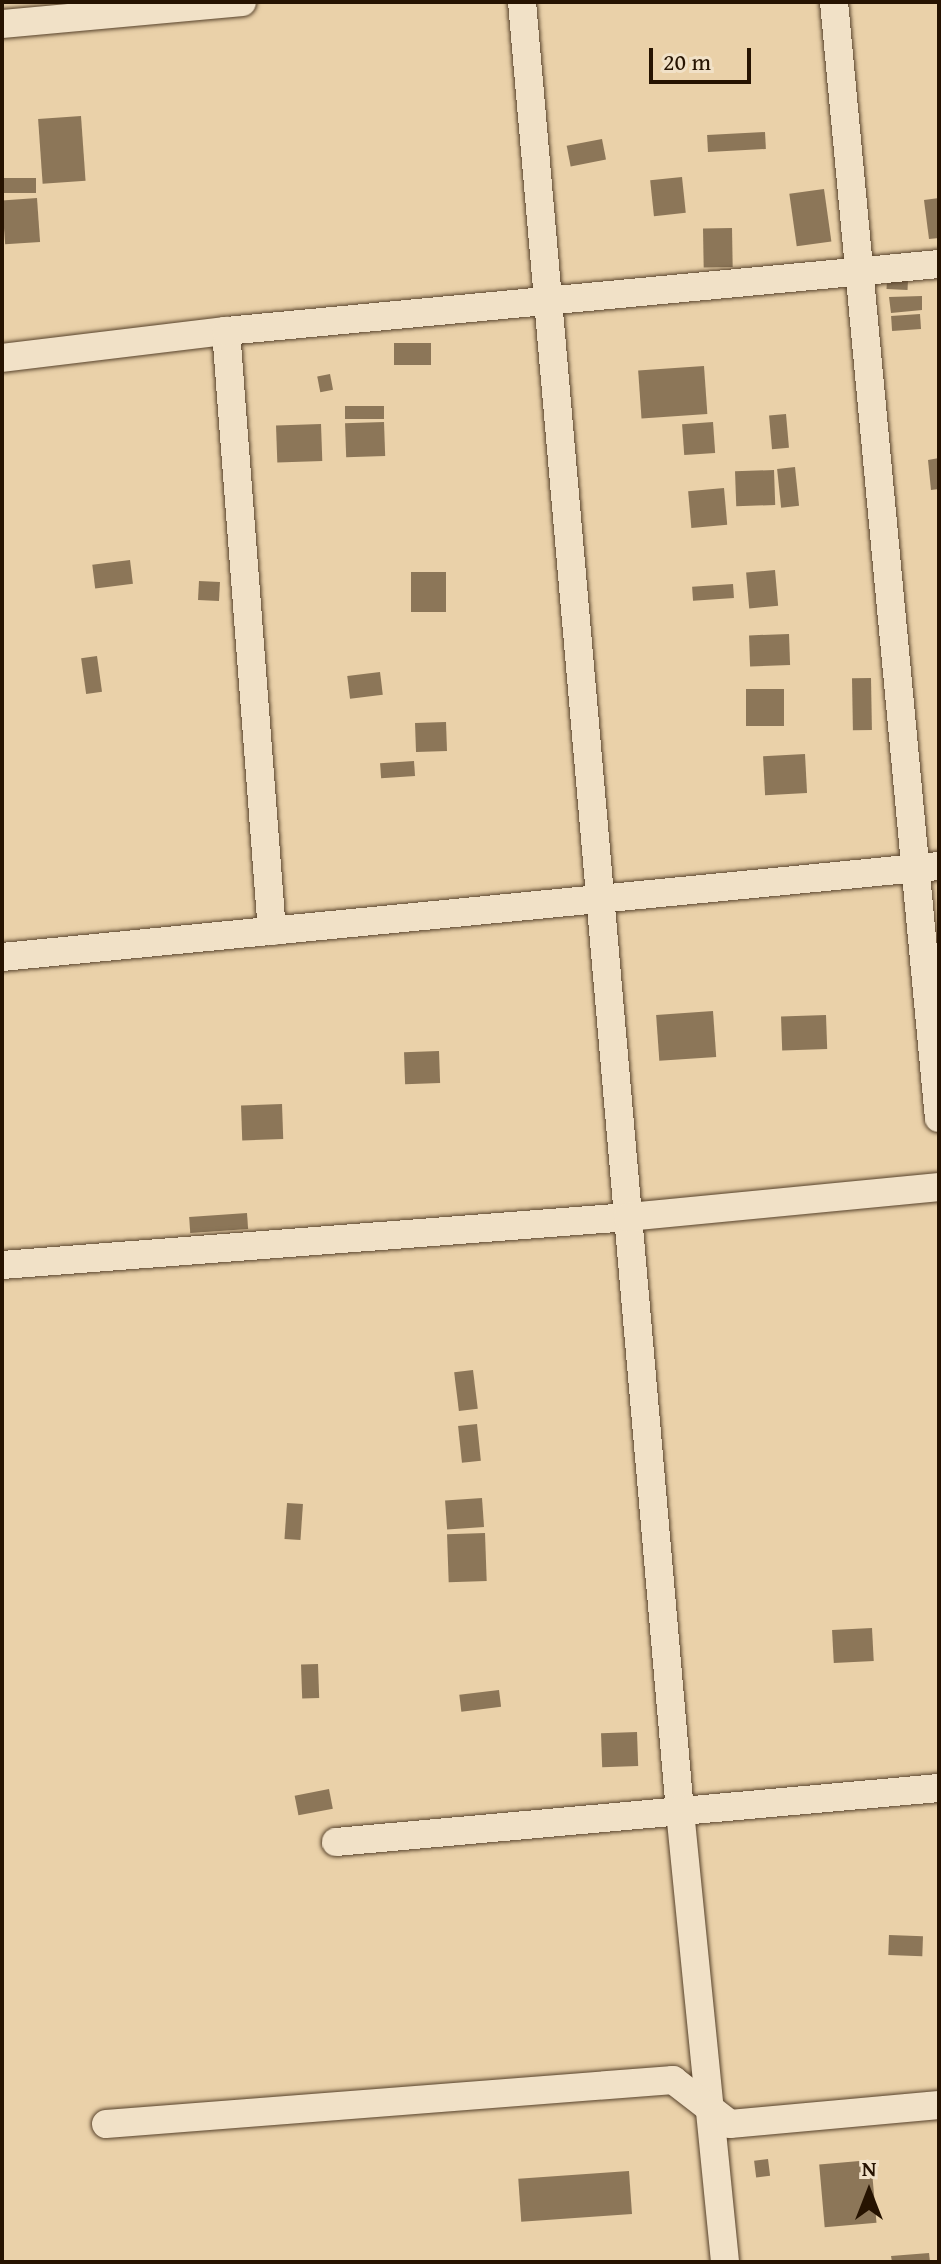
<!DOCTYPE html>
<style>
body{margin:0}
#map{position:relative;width:941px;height:2264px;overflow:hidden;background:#ead1a9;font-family:"Gentium Book Plus",serif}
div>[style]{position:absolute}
.building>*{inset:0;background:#8c7658;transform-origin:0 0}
.roads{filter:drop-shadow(0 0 2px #57422b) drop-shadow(0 0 2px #57422b)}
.street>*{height:28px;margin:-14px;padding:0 14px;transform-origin:14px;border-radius:14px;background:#f1e1c7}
span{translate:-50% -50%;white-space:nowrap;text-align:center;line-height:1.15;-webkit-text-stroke:6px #f1e1c7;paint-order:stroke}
.frame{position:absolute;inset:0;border:4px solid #261301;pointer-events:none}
.north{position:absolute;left:829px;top:2152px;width:80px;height:80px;-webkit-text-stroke:6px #f1e1c7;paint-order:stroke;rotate:0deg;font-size:22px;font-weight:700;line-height:32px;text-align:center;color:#261301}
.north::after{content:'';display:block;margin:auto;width:28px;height:36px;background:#261301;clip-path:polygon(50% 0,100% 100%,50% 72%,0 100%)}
.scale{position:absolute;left:649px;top:48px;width:102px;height:36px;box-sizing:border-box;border:4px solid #261301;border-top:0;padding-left:10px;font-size:24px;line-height:28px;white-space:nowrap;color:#261301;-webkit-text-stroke:6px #f1e1c7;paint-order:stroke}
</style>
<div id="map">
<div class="building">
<div style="left:81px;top:116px;width:65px;height:43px;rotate:86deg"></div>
<div style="left:765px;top:132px;width:17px;height:58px;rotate:87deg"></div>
<div style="left:602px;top:139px;width:21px;height:36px;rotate:79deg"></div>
<div style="left:682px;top:177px;width:36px;height:32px;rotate:84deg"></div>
<div style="left:36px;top:178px;width:15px;height:34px;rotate:90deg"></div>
<div style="left:824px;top:189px;width:53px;height:35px;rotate:82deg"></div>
<div style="left:37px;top:198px;width:44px;height:35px;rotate:86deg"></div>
<div style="clip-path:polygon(939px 198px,939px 238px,929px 239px,924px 200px)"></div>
<div style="left:732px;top:228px;width:39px;height:29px;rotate:89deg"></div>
<div style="left:887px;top:280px;width:21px;height:9px;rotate:3deg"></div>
<div style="clip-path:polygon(922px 296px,922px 310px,891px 313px,889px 297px)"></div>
<div style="left:920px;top:314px;width:15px;height:29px;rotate:86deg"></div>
<div style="left:394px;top:343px;width:37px;height:22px"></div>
<div style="left:704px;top:366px;width:48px;height:66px;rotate:86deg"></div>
<div style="left:330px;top:374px;width:16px;height:13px;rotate:79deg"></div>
<div style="left:345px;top:406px;width:39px;height:13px"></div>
<div style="left:786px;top:414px;width:34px;height:17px;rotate:85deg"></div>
<div style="left:384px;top:422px;width:34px;height:39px;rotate:88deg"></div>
<div style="left:713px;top:422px;width:31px;height:31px;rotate:86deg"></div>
<div style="left:321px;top:424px;width:37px;height:45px;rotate:88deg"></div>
<div style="clip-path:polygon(939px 458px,939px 489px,931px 490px,928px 460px)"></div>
<div style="left:795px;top:467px;width:39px;height:18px;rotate:84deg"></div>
<div style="left:774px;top:470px;width:35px;height:39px;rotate:88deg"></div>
<div style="left:724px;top:488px;width:37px;height:36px;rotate:85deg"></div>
<div style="left:130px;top:560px;width:24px;height:38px;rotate:83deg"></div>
<div style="left:775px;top:570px;width:36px;height:29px;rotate:85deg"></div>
<div style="left:411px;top:572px;width:35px;height:40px"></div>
<div style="left:199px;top:581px;width:21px;height:19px;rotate:3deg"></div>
<div style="left:733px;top:584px;width:14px;height:41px;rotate:86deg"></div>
<div style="left:789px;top:634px;width:31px;height:40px;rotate:88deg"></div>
<div style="left:97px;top:656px;width:36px;height:16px;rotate:82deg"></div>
<div style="left:380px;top:672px;width:23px;height:33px;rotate:83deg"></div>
<div style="left:871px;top:678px;width:52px;height:19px;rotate:89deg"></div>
<div style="left:784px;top:689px;width:37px;height:38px;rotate:90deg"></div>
<div style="left:446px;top:722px;width:29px;height:31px;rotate:88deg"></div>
<div style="left:805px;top:754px;width:39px;height:42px;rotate:87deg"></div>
<div style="left:414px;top:761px;width:15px;height:34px;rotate:86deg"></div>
<div style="left:713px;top:1011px;width:46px;height:57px;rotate:86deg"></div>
<div style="left:826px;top:1015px;width:34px;height:45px;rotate:88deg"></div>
<div style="left:439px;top:1051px;width:32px;height:35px;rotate:88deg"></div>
<div style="left:282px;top:1104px;width:35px;height:41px;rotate:88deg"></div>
<div style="left:247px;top:1213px;width:16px;height:58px;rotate:86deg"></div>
<div style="left:473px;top:1370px;width:39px;height:19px;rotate:83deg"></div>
<div style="left:477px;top:1424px;width:37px;height:19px;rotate:84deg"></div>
<div style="left:482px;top:1498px;width:29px;height:37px;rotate:86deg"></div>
<div style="left:287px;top:1503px;width:16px;height:36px;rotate:4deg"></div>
<div style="left:485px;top:1533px;width:48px;height:38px;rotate:88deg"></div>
<div style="left:872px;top:1628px;width:33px;height:40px;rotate:87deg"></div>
<div style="left:318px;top:1664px;width:34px;height:17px;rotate:88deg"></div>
<div style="left:499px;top:1690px;width:17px;height:40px;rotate:83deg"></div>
<div style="left:637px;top:1732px;width:34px;height:36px;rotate:88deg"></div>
<div style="left:329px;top:1789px;width:20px;height:35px;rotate:79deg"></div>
<div style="left:889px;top:1935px;width:34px;height:20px;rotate:2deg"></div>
<div style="left:768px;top:2159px;width:17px;height:14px;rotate:83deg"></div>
<div style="left:871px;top:2160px;width:63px;height:52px;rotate:85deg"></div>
<div style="left:629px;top:2171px;width:43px;height:111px;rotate:86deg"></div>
<div style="clip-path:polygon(929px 2253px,930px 2262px,892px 2262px,891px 2256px)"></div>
</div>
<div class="roads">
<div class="street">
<div style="left:522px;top:2px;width:1816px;rotate:85.01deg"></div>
<div style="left:680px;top:1811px;width:453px;rotate:84.3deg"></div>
<div style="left:834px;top:2px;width:1121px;rotate:84.63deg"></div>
<div style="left:2px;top:24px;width:241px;rotate:-5.2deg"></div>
<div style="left:226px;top:331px;width:602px;rotate:85.62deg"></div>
<div style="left:2px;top:358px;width:226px;rotate:-6.9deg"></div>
<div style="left:226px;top:331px;width:716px;rotate:-5.37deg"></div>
<div style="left:2px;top:957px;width:941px;rotate:-5.55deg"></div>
<div style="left:2px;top:1265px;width:628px;rotate:-4.38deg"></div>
<div style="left:628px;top:1217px;width:312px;rotate:-5.5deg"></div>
<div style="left:336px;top:1842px;width:605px;rotate:-5.12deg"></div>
<div style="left:106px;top:2124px;width:569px;rotate:-4.44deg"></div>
<div style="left:673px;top:2080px;width:72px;rotate:37.7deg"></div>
<div style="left:730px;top:2124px;width:210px;rotate:-5.2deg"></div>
</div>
</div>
<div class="frame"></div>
<div class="north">N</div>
<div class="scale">20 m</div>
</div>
